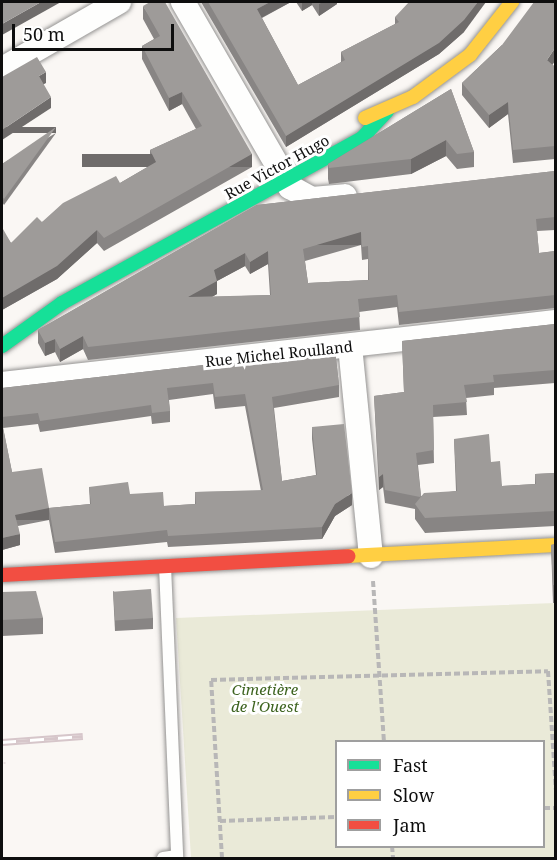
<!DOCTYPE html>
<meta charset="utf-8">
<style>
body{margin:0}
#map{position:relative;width:557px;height:860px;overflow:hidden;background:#faf7f4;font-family:"Noto Serif",serif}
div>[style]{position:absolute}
.cemetery>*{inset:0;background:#eaead8}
.path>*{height:4px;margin-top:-2px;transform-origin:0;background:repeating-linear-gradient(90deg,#b8b7b7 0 6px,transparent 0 9px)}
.roads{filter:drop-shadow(0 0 2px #949392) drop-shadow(0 0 2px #949392)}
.lane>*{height:12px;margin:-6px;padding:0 6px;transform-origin:6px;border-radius:6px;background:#fefefd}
.street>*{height:24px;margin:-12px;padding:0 12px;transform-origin:12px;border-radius:12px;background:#fefefd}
.fast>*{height:14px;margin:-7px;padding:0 7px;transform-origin:7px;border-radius:7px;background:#16e098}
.slow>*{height:14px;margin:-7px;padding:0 7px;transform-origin:7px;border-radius:7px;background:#ffcf43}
.jam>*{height:14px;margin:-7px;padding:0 7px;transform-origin:7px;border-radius:7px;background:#f24e42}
.rail>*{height:7px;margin-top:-3.5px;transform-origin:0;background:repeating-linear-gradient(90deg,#fff 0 14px,#d6c6ca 0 28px);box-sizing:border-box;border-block:2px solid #d6c6ca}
.wall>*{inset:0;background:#888584}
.shaded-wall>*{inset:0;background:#6f6c6b;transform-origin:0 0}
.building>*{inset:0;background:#9e9b99;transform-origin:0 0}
span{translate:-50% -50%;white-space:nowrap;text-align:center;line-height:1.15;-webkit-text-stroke:6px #fff;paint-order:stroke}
.street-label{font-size:15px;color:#0e0e0e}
.park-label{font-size:15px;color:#3e6420;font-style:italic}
.frame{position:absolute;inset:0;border:3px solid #0e0e0e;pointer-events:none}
.legend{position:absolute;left:335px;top:740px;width:210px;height:108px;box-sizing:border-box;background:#fff;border:2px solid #9f9f9f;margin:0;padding:8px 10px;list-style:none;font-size:18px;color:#0e0e0e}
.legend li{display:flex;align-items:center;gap:12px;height:30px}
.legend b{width:30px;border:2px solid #9f9f9f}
.scale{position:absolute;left:12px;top:24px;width:162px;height:27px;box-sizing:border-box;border:3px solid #0e0e0e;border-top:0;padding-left:8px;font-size:18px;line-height:21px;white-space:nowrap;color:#0e0e0e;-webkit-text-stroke:4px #fff;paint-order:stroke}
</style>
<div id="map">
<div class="cemetery">
<div style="clip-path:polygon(evenodd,555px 603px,555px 858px,191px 858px,176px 618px,555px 603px,336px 742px,544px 742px,544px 846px,336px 846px,336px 742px)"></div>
</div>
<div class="path">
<div style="left:373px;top:581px;width:161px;rotate:86.1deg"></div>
<div style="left:544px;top:808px;width:12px"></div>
<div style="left:220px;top:821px;width:116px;rotate:-2deg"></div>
<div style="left:392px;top:846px;width:12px;rotate:85deg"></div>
<div style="left:222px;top:858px;width:178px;rotate:-93.5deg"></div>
<div style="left:211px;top:680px;width:337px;rotate:-1.5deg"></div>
<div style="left:548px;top:671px;width:119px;rotate:86.2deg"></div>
</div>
<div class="roads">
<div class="lane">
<div style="left:165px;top:566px;width:292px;rotate:87.6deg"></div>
<div style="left:163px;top:858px;width:14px;rotate:-8deg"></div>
</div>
<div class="street">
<div style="left:183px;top:2px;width:214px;rotate:60deg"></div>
<div style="left:290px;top:187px;width:25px;rotate:29deg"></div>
<div style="left:312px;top:199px;width:33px;rotate:-5deg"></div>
<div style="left:2px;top:69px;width:135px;rotate:-29.8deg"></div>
<div style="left:350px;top:346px;width:211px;rotate:84.3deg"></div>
<div style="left:2px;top:384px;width:557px;rotate:-6.39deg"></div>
</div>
<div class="fast">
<div style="left:2px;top:346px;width:74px;rotate:-35.6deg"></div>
<div style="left:62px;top:303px;width:342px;rotate:-28.8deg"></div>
<div style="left:362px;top:138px;width:37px;rotate:-47deg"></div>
</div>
<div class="slow">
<div style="left:365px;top:118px;width:52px;rotate:-23.6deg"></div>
<div style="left:413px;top:97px;width:71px;rotate:-36.4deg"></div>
<div style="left:470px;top:55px;width:68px;rotate:-51.6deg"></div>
<div style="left:348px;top:556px;width:208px;rotate:-3deg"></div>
</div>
<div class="jam">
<div style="left:2px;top:575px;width:347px;rotate:-3.1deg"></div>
</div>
</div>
<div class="rail">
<div style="left:2px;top:742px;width:81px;rotate:-4.2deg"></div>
<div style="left:2px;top:763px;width:1px;rotate:-90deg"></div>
</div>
<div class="wall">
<div style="clip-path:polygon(201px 2px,291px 2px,262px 18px,298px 85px,341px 62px,341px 52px,395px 24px,395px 17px,464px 32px,439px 54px,286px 147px)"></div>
<div style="clip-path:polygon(296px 2px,337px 2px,337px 4px,319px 16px,312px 5px,302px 11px)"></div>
<div style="clip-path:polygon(143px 6px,252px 167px,104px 251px,97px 243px,57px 279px,2px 310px,2px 230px,11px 243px,42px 222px,120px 183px,151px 165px,150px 163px,150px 150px,196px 129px,182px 104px,169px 111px,142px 59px,142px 46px,154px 39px,143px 19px)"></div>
<div style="clip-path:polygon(502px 45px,553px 65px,555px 67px,555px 159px,513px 163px,508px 114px,489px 128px,462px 95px,462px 83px)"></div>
<div style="clip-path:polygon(451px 89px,474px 152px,474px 167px,457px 169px,446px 156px,411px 174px,329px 184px,328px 179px,328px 164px)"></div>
<div style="clip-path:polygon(56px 133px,4px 205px,2px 202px,2px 164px)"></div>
<div style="clip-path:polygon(evenodd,555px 171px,555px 230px,537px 231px,539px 253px,555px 251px,555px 308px,399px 325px,397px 307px,359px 312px,360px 330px,88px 360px,83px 349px,60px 362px,55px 352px,45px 356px,38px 343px,38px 330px,257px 205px,555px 171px,361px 245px,362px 260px,368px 259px,368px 280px,308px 283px,305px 261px,361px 245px,555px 171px,268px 264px,270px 295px,212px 297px,217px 294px,217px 281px,245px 266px,250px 274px,268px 264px)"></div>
<div style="clip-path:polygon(555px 324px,555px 383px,494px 388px,494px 395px,466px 398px,467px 415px,433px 417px,434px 463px,418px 465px,421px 496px,456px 491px,454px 439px,491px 462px,502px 486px,535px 484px,535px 474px,555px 473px,555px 526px,425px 533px,415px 519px,415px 509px,385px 503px,383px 487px,379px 490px,374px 396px,404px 392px,402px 341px)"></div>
<div style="clip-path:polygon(evenodd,335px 350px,339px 385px,339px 397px,274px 408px,282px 481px,316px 475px,312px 439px,312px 427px,352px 505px,335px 516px,322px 539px,168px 547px,167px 542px,55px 553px,49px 520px,18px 526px,20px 545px,2px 550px,2px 388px,335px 350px,213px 394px,215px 409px,245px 406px,261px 491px,195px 492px,195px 504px,164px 506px,130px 494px,89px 487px,90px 504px,49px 508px,12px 472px,3px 428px,38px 424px,40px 432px,151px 416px,152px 424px,170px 422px,170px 411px,169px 400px,213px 394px)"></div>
<div style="clip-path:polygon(555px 544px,555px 603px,553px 603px,551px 545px)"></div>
<div style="clip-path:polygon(113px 591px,153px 618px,153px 629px,115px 631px)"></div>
<div style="clip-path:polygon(2px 592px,43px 618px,43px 634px,2px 636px)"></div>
</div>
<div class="shaded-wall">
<div style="clip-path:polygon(41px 2px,61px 2px,2px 35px,2px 24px)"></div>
<div style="clip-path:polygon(270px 2px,291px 2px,257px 20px,257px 9px)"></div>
<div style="clip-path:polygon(302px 2px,312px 2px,312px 5px,302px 11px)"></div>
<div style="clip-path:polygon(323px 2px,337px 2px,337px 4px,319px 16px,319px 4px)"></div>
<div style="clip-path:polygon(478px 2px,486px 2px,464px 32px,439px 54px,286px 147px,286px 136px)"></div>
<div style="clip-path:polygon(555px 48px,555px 61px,547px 73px,547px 60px)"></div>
<div style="clip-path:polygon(46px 72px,46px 83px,39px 87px,39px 76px)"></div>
<div style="clip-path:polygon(182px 92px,182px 104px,169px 111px,169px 98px)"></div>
<div style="clip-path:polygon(51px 97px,51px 108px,2px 140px,2px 130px)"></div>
<div style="clip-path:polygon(508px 102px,508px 114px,489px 128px,489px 115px)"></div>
<div style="left:56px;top:127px;width:6px;height:89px;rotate:90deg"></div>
<div style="clip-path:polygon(446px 140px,446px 156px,411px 174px,411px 159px)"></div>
<div style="left:252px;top:154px;width:13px;height:170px;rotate:90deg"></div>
<div style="clip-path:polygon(97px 230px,97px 243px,57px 279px,2px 310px,2px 298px)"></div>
<div style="left:361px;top:232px;width:13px;height:60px;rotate:90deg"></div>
<div style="clip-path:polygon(268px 251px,268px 264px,250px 274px,250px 262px)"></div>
<div style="clip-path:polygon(245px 253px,245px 266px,217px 281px,217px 294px,188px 310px,188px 297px,214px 270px)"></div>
<div style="clip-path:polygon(83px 336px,83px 349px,60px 362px,60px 349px)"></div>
<div style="clip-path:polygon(55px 339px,55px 352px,45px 356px,45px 343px)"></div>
<div style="clip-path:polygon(383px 474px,383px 487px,379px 490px,379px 477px)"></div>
<div style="clip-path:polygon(352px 493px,352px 505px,335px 516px,322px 539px,322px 527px,335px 504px)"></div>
<div style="left:49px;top:508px;width:12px;height:35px;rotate:90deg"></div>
<div style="clip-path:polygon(20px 534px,20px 545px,2px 550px,2px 538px)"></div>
</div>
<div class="building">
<div style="clip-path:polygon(2px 2px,41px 2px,2px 24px)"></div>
<div style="clip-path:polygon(150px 2px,165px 2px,252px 154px,104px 238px,97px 230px,57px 266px,2px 298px,2px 230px,3px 229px,11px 243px,37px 217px,42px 222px,63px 203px,116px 176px,120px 183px,156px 162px,150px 150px,202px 126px,182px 92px,169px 98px,142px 46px,160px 36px,143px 6px)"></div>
<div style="clip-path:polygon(208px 2px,270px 2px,257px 9px,298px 85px,345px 60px,341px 52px,399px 22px,395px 17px,409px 2px,478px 2px,464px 20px,439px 43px,286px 136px)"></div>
<div style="clip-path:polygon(534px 2px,555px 2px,555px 48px,547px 60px,555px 67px,555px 146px,513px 150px,508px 102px,489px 115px,462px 83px,502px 45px)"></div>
<div style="clip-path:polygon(37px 57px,46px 72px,39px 76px,51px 97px,2px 130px,2px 77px)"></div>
<div style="clip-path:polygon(451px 89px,474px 152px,457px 154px,446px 140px,411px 159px,329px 168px,328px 164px)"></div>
<div style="clip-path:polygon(56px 127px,4px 199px,2px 196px,2px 164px)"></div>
<div style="clip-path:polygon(evenodd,555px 171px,555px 217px,536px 219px,539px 253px,555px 251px,555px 295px,399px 312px,397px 295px,358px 299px,360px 317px,88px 347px,83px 336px,60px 349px,55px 339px,45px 343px,38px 330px,257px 205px,555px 171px,361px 232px,362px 247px,368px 246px,369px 280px,308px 283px,303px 249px,361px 232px,555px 171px,268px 251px,271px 295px,188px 297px,217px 281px,214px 270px,245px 253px,250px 262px,268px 251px)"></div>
<div style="clip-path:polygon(555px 324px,555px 370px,493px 375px,494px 382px,464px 385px,467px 402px,433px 405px,434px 450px,416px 453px,421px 496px,420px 497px,385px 490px,383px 474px,379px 477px,374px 396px,404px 392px,402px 341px)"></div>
<div style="clip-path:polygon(335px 350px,339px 385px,272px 397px,282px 481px,317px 475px,312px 427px,344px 424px,352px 493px,335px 504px,322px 527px,168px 536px,167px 530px,55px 542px,49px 508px,15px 515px,20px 534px,2px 538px,2px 422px,12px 472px,42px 468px,49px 508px,91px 504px,89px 487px,128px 482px,130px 494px,163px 492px,164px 506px,196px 504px,195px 492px,263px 490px,245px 394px,215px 397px,213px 383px,167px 388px,170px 411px,152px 413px,151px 405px,40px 421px,38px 413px,2px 417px,2px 388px)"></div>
<div style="clip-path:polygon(489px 434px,491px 462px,500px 461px,502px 486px,536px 484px,535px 474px,555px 473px,555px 511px,425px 518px,415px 504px,424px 493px,457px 491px,454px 439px)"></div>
<div style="clip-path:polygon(555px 544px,555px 585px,553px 585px,551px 545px)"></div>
<div style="left:151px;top:589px;width:29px;height:38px;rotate:86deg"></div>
<div style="clip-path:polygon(36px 591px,43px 618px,2px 620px,2px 592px)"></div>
</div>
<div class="street-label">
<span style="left:277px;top:167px;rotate:-29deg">Rue Victor Hugo</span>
<span style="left:279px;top:354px;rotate:-6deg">Rue Michel Roulland</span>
</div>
<div class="park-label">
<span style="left:265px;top:698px">Cimetière<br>de l'Ouest</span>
</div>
<div class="frame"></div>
<ul class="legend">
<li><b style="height:8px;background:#16e098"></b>Fast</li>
<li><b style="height:8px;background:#ffcf43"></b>Slow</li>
<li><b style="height:8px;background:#f24e42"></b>Jam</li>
</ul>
<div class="scale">50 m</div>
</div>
